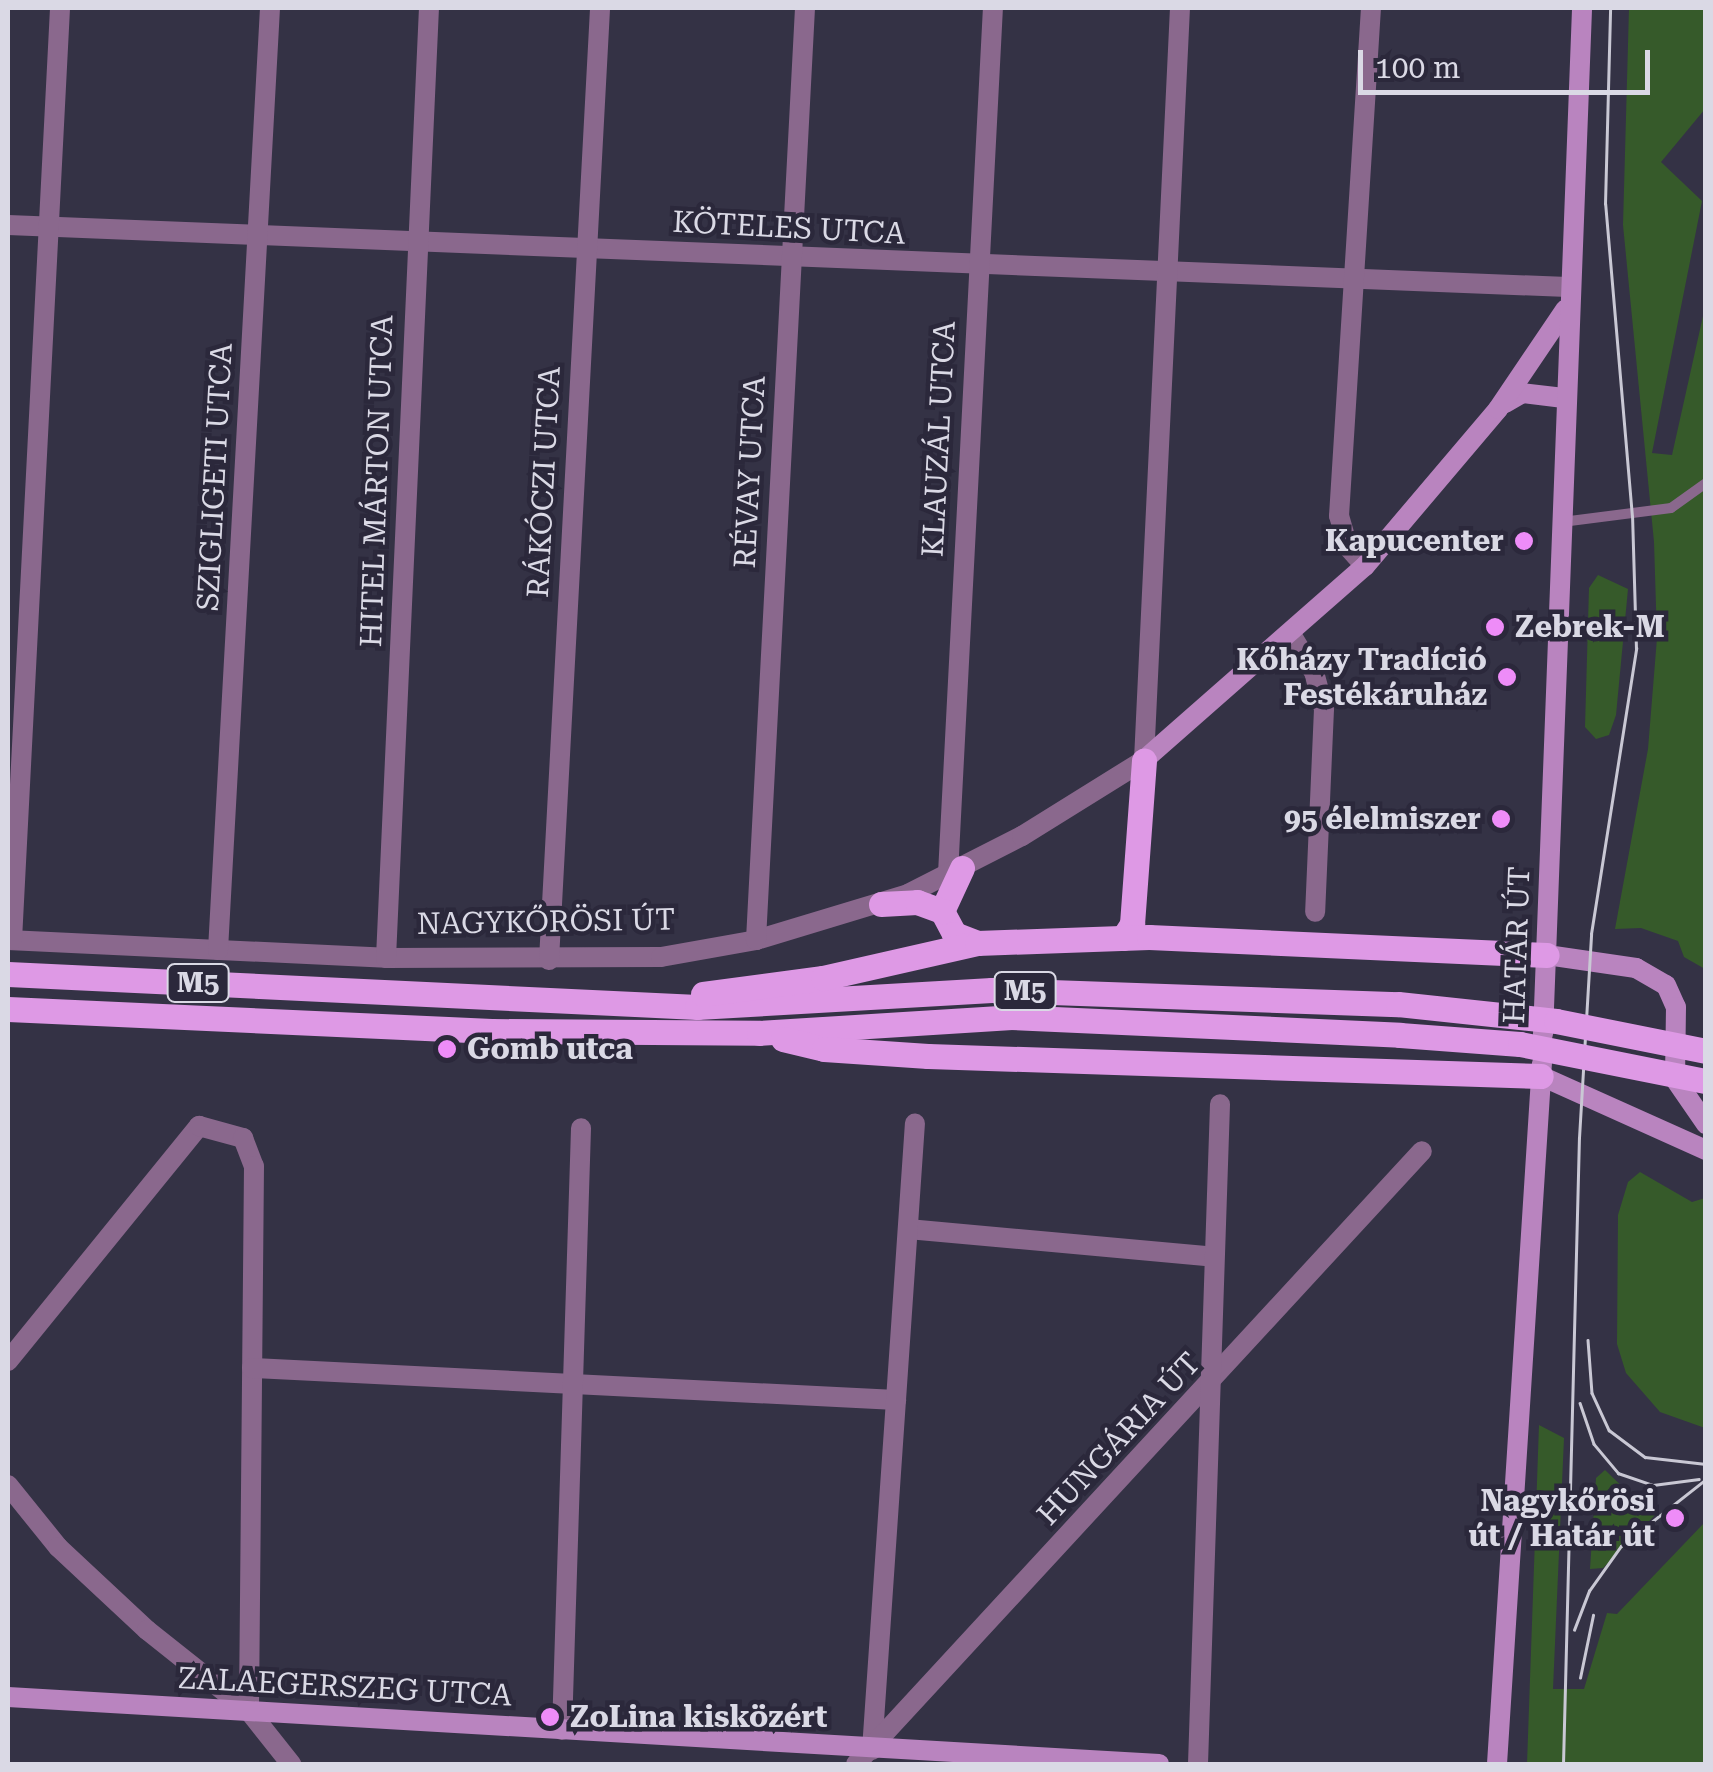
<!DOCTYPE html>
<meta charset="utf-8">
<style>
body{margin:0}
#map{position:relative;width:1713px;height:1772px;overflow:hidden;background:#343245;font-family:"Roboto Serif",serif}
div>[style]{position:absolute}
.green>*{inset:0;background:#365a2a}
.lane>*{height:10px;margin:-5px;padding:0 5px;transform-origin:5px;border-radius:5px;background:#8a688d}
.street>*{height:20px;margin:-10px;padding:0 10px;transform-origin:10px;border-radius:10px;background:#8a688d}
.secondary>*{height:20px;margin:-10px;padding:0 10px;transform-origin:10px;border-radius:10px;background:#b984bf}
.primary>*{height:25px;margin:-12.5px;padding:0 12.5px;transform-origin:12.5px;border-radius:12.5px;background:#de99e5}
.tram>*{height:2.5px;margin:-1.25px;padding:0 1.25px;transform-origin:1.25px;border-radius:1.25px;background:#c9c8d4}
.primary-bridge>*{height:25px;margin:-12.5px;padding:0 12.5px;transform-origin:12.5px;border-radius:12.5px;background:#de99e5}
.dots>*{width:28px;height:28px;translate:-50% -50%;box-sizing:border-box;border:5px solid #2b283b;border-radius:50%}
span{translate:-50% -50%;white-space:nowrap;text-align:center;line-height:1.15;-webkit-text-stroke:9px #2b283b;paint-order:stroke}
.shield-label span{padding:2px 8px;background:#2b283b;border:2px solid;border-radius:8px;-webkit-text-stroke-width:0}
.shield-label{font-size:28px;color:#dad9e5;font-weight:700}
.street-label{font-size:30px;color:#dad9e5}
.poi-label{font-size:30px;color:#dad9e5;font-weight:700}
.right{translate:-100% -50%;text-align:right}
.left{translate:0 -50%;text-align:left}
.frame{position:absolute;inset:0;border:10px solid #dad9e5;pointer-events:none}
.scale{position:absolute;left:1358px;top:50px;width:292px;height:45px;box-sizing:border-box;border:5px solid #dad9e5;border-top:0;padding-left:12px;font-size:30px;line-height:35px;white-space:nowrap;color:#dad9e5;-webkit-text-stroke:8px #2b283b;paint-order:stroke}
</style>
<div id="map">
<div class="green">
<div style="clip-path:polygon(1629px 8px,1705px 8px,1705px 109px,1661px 162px,1702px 201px,1652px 453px,1672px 455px,1705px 307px,1705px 969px,1684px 957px,1678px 941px,1641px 928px,1615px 929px,1648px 749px,1657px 638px,1654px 542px,1623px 225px)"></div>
<div style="clip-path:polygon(1598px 575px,1628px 589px,1616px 715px,1609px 735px,1596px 739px,1585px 727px,1589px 588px)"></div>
<div style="clip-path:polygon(1640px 1172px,1692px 1202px,1705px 1198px,1705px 1428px,1660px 1412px,1626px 1373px,1617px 1344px,1618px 1215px,1628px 1182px)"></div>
<div style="clip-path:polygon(1539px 1425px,1564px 1438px,1553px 1689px,1584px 1689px,1607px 1613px,1617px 1614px,1705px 1522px,1705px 1764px,1527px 1764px)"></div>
<div style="clip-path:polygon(1605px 1470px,1634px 1498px,1652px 1501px,1657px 1513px,1603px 1568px,1590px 1569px,1596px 1478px)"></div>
</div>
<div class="lane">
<div style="left:1562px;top:522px;width:110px;rotate:-7.3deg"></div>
<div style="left:1671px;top:508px;width:43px;rotate:-35.5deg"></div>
</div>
<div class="street">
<div style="left:8px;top:225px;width:1561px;rotate:2.28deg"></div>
<div style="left:1365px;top:566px;width:25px;rotate:-132deg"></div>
<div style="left:1348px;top:547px;width:32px;rotate:-106deg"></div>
<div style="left:1339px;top:516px;width:509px;rotate:-86.4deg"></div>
<div style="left:1292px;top:636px;width:42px;rotate:58.6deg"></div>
<div style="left:1314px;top:672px;width:38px;rotate:75deg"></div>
<div style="left:1324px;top:709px;width:203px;rotate:92.5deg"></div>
<div style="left:948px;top:874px;width:867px;rotate:-87.03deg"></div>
<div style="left:8px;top:940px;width:378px;rotate:2.7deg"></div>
<div style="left:386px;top:958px;width:275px;rotate:-0.2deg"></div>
<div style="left:661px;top:957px;width:97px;rotate:-10.1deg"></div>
<div style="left:756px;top:940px;width:159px;rotate:-16.8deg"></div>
<div style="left:908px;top:894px;width:128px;rotate:-27deg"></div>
<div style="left:1022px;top:836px;width:144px;rotate:-31.9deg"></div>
<div style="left:1144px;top:760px;width:753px;rotate:-87.26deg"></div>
<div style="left:12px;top:940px;width:933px;rotate:-87.05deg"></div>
<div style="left:756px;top:940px;width:933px;rotate:-86.99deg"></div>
<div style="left:218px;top:950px;width:943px;rotate:-86.84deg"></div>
<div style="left:386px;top:958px;width:951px;rotate:-87.41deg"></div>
<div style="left:549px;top:960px;width:953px;rotate:-86.93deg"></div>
<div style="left:908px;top:1229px;width:307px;rotate:5.2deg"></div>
<div style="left:8px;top:1361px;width:303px;rotate:-50.9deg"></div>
<div style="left:199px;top:1126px;width:46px;rotate:15.3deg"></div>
<div style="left:243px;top:1138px;width:30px;rotate:69deg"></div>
<div style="left:254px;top:1166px;width:545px;rotate:90.53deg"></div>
<div style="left:252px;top:1368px;width:645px;rotate:2.84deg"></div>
<div style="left:8px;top:1485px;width:80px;rotate:51.1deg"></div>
<div style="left:58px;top:1547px;width:122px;rotate:43deg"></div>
<div style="left:147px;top:1630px;width:130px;rotate:38.5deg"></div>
<div style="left:249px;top:1711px;width:68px;rotate:51.6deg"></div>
<div style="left:562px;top:1730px;width:602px;rotate:-88.19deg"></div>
<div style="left:872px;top:1750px;width:628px;rotate:-86.08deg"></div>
<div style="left:856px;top:1764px;width:834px;rotate:-47.28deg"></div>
<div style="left:1198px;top:1764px;width:660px;rotate:-88.09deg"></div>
</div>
<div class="secondary">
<div style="left:1505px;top:403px;width:20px;rotate:-30deg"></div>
<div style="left:1522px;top:393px;width:42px;rotate:6.8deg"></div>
<div style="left:1144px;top:760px;width:294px;rotate:-41.3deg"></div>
<div style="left:1365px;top:566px;width:206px;rotate:-49.7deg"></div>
<div style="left:1498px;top:409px;width:120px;rotate:-55.9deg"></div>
<div style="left:1547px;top:955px;width:90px;rotate:8.3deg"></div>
<div style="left:1636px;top:968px;width:34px;rotate:30deg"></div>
<div style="left:1666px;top:985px;width:24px;rotate:66deg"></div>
<div style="left:1676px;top:1007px;width:72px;rotate:90.8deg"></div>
<div style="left:1675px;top:1079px;width:55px;rotate:55.4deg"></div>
<div style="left:1543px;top:1034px;width:1027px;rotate:-87.82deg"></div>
<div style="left:1541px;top:1076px;width:181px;rotate:24.2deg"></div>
<div style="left:8px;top:1697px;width:1153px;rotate:3.33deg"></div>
<div style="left:1497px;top:1764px;width:702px;rotate:-86.33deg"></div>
</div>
<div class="primary">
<div style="left:962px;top:868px;width:47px;rotate:114.9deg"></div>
<div style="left:942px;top:911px;width:26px;rotate:62deg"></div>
<div style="left:954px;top:934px;width:25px;rotate:21deg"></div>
<div style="left:881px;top:904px;width:36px;rotate:-3deg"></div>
<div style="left:917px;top:902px;width:27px;rotate:20deg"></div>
<div style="left:1123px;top:938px;width:17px;rotate:-57deg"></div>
<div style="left:1132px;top:924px;width:164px;rotate:-85.8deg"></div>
<div style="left:8px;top:974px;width:690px;rotate:2.74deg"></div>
<div style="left:697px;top:1007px;width:295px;rotate:-3.3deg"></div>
<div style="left:992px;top:990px;width:406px;rotate:2deg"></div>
<div style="left:703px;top:994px;width:121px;rotate:-7.6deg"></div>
<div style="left:823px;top:978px;width:158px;rotate:-12.8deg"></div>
<div style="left:977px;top:943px;width:172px;rotate:-2deg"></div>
<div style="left:1149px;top:937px;width:398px;rotate:2.6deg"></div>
<div style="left:8px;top:1009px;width:484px;rotate:2.6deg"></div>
<div style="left:491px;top:1031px;width:268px;rotate:0.4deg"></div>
<div style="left:759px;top:1033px;width:253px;rotate:-3.6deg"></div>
<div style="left:1011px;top:1017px;width:389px;rotate:2.6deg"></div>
<div style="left:783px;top:1039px;width:42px;rotate:13.7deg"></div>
<div style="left:824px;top:1049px;width:104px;rotate:3.9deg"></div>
<div style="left:928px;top:1056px;width:613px;rotate:1.87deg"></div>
</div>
<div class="tram">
<div style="left:1588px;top:1340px;width:53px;rotate:85.7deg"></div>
<div style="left:1592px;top:1393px;width:41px;rotate:65.3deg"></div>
<div style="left:1609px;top:1430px;width:45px;rotate:36.9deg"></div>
<div style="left:1645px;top:1457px;width:61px;rotate:6.5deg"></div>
<div style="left:1580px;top:1403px;width:43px;rotate:71.1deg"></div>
<div style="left:1594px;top:1444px;width:38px;rotate:50deg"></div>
<div style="left:1618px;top:1473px;width:37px;rotate:19deg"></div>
<div style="left:1653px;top:1485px;width:46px;rotate:-7.4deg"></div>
<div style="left:1574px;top:1630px;width:42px;rotate:-69deg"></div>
<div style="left:1589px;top:1591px;width:55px;rotate:-54.6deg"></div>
<div style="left:1621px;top:1546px;width:108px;rotate:-38.2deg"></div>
<div style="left:1580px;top:1678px;width:64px;rotate:-78.3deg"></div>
<div style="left:1563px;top:1764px;width:626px;rotate:-88.54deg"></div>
<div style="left:1579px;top:1138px;width:204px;rotate:-86.6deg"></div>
<div style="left:1591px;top:934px;width:289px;rotate:-81deg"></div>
<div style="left:1636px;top:649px;width:132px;rotate:-91.7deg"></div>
<div style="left:1632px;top:517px;width:314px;rotate:-94.9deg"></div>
<div style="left:1605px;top:204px;width:196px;rotate:-88.5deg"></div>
</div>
<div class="primary-bridge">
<div style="left:1398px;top:1004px;width:159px;rotate:6.1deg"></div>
<div style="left:1556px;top:1021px;width:153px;rotate:11.3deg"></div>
<div style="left:1400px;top:1035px;width:120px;rotate:4.3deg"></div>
<div style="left:1520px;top:1044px;width:190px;rotate:11.3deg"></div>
</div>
<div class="dots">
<div style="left:1524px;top:541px;background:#ee8cf8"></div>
<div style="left:1495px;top:627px;background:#ee8cf8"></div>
<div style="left:1507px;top:677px;background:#ee8cf8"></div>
<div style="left:1501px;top:819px;background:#ee8cf8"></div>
<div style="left:447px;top:1049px;background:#ee8cf8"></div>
<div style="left:1675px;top:1518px;background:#ee8cf8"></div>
<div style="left:550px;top:1717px;background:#ee8cf8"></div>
</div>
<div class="shield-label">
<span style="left:198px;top:983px">M5</span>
<span style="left:1025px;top:991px">M5</span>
</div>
<div class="street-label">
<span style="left:789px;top:228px;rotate:3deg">KÖTELES UTCA</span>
<span style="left:939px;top:439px;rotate:-87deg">KLAUZÁL UTCA</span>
<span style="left:750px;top:472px;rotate:-87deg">RÉVAY UTCA</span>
<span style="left:215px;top:477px;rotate:-87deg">SZIGLIGETI UTCA</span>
<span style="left:377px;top:481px;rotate:-88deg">HITEL MÁRTON UTCA</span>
<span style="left:544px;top:482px;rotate:-87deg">RÁKÓCZI UTCA</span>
<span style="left:546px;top:922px;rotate:-1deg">NAGYKŐRÖSI ÚT</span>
<span style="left:1517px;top:945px;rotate:-88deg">HATÁR ÚT</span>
<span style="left:1119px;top:1439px;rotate:-47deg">HUNGÁRIA ÚT</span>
<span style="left:345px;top:1687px;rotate:3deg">ZALAEGERSZEG UTCA</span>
</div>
<div class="poi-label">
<span class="right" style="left:1504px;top:541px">Kapucenter</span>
<span class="left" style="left:1515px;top:627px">Zebrek-M</span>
<span class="right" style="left:1487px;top:677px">Kőházy Tradíció<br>Festékáruház</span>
<span class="right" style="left:1481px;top:819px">95 élelmiszer</span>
<span class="left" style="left:467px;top:1049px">Gomb utca</span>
<span class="right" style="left:1655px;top:1518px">Nagykőrösi<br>út / Határ út</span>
<span class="left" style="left:570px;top:1717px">ZoLina kisközért</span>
</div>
<div class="frame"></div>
<div class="scale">100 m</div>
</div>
